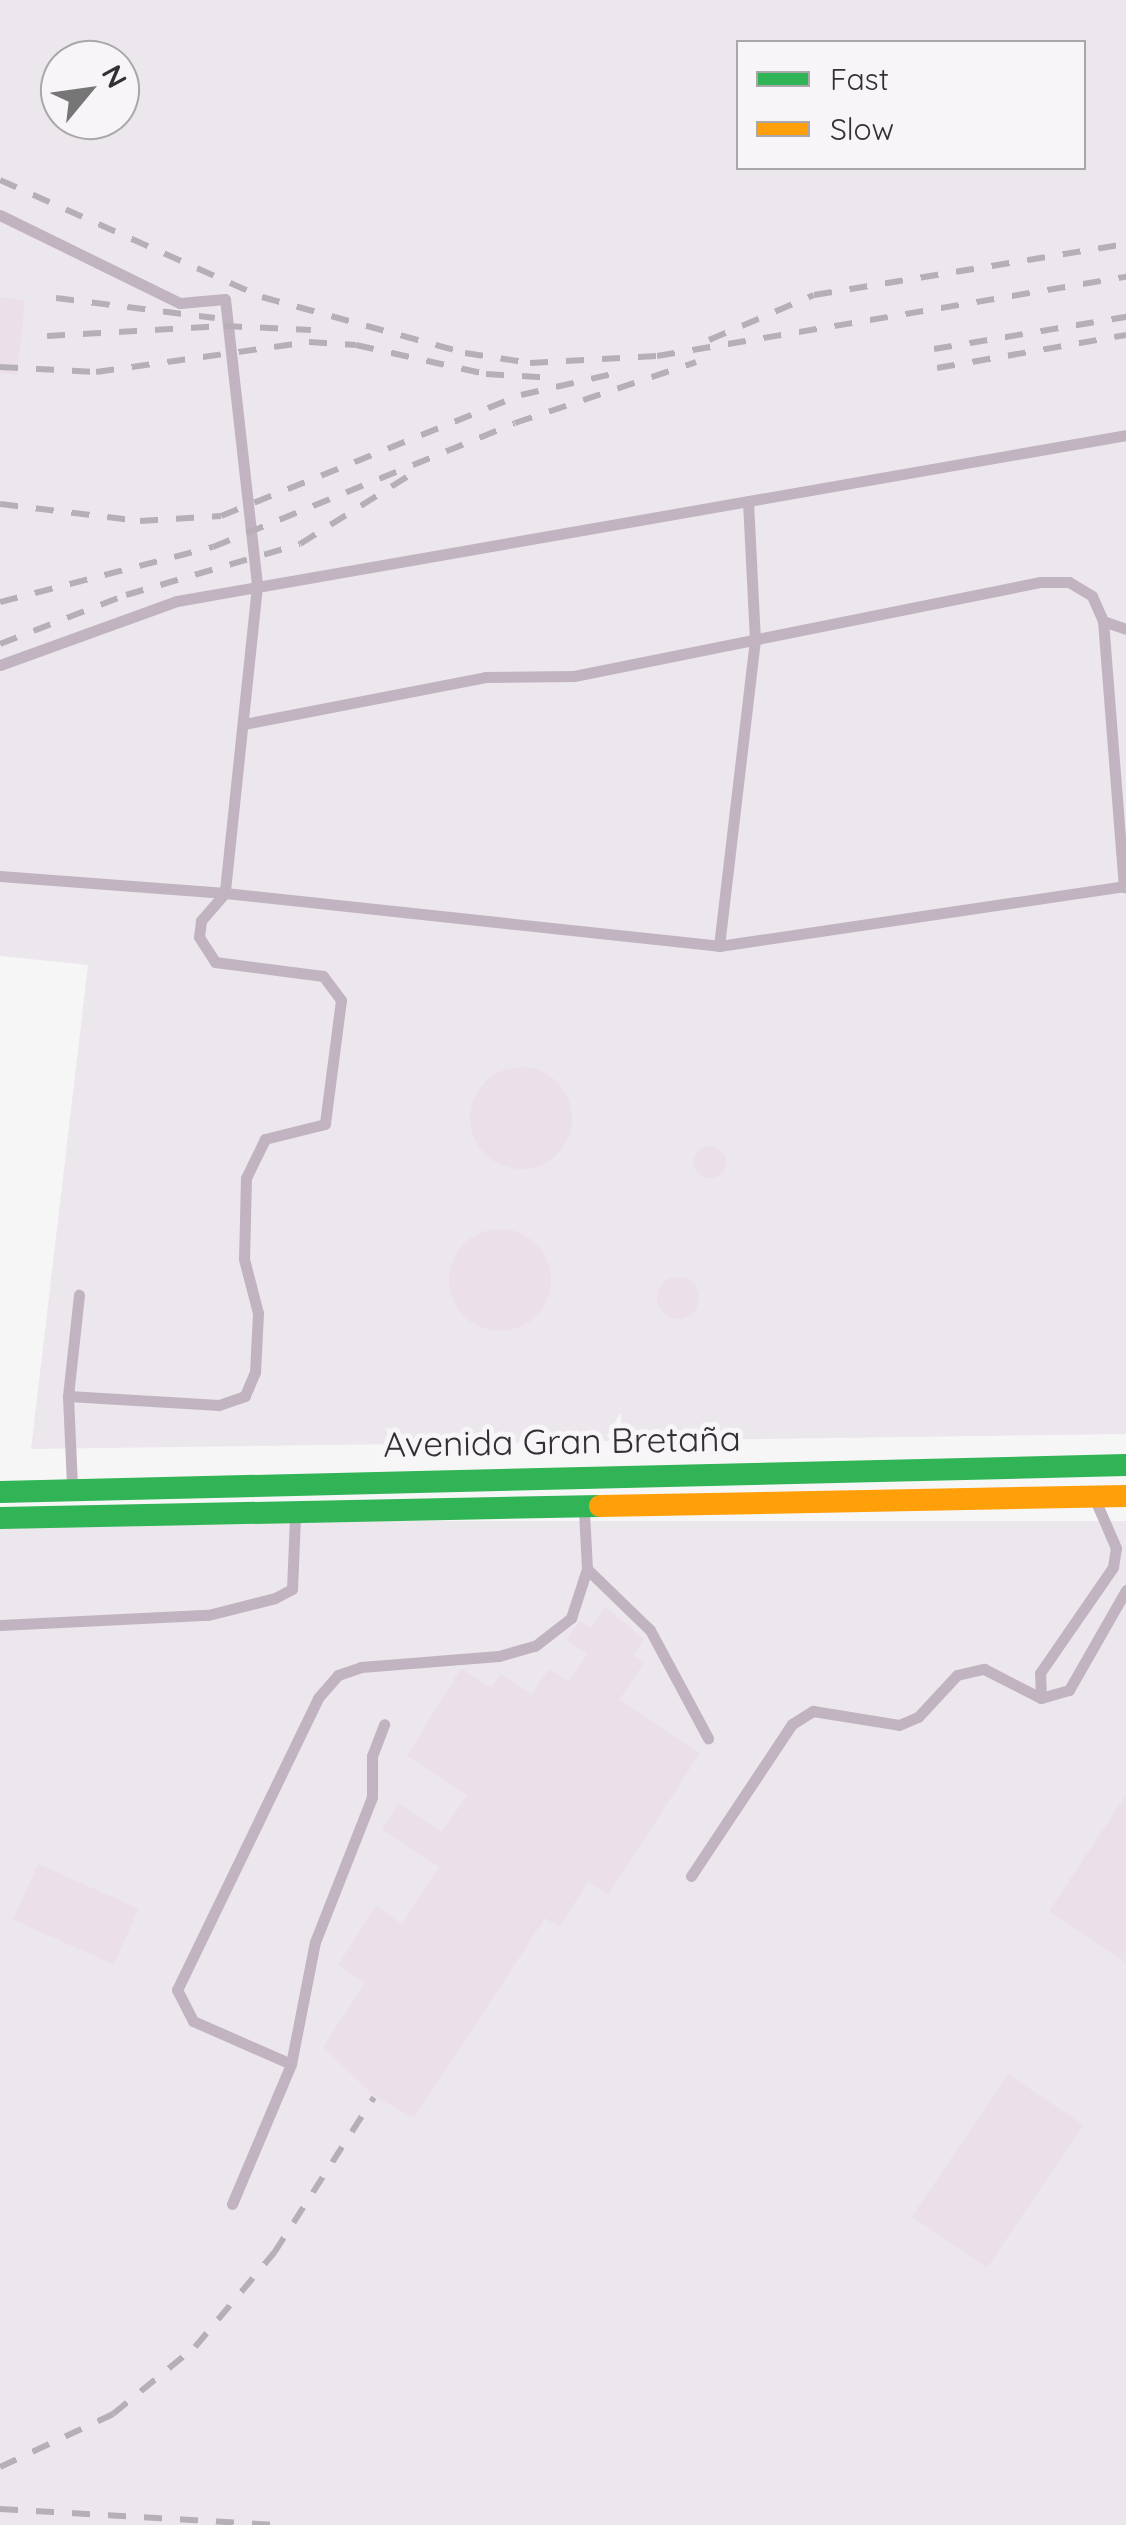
<!DOCTYPE html>
<meta charset="utf-8">
<style>
body{margin:0}
#map{position:relative;width:1126px;height:2525px;overflow:hidden;background:#f7f6f7;font-family:Quicksand,sans-serif}
div>[style]{position:absolute}
.built>*{inset:0;background:#ece7ec;transform-origin:0 0}
.building>*{inset:0;background:#ebdfea;transform-origin:0 0}
.round{border-radius:50%}
.lane>*{height:11px;margin:-5.5px;padding:0 5.5px;transform-origin:5.5px;border-radius:5.5px;background:#c1b4c0}
.fast>*{height:22px;margin:-11px;padding:0 11px;transform-origin:11px;border-radius:11px;background:#30b455}
.slow>*{height:22px;margin:-11px;padding:0 11px;transform-origin:11px;border-radius:11px;background:#ff9f0a}
.rail>*{height:6px;margin-top:-3px;transform-origin:0;background:repeating-linear-gradient(90deg,#b7afb7 0 18px,transparent 0 36px)}
span{translate:-50% -50%;white-space:nowrap;text-align:center;line-height:1.15;-webkit-text-stroke:10px #f8f5f8;paint-order:stroke}
.street-label{font-size:35px;color:#323132}
.legend{position:absolute;left:736px;top:40px;width:350px;height:130px;box-sizing:border-box;background:#f8f5f8;border:2px solid #a9a7a9;margin:0;padding:12px 18px;list-style:none;font-size:30px;color:#323132}
.legend li{display:flex;align-items:center;gap:20px;height:50px}
.legend b{width:50px;border:2px solid #a9a7a9}
.north{position:absolute;left:40px;top:40px;width:100px;height:100px;box-sizing:border-box;background:#f8f5f8;border:2px solid #a9a7a9;border-radius:50%;rotate:61deg;font-size:28px;font-weight:700;line-height:40px;text-align:center;color:#323132}
.north::after{content:'';display:block;margin:auto;width:35px;height:45px;background:#777677;clip-path:polygon(50% 0,100% 100%,50% 72%,0 100%)}
</style>
<div id="map">
<div class="built">
<div style="clip-path:polygon(evenodd,0 0,1126px 0,1126px 1434px,31px 1449px,88px 965px,0 956px,0 0,738px 42px,1084px 42px,1084px 168px,738px 168px,738px 42px,0 0,60px 60px,120px 60px,120px 120px,60px 120px,60px 60px)"></div>
<div style="left:1126px;top:1521px;width:1004px;height:1126px;rotate:90deg"></div>
</div>
<div class="building">
<div style="clip-path:polygon(0 297px,25px 300px,17px 375px,0 373px)"></div>
<div class="round" style="left:470px;top:1067px;width:102px;height:102px"></div>
<div class="round" style="left:694px;top:1146px;width:32px;height:32px"></div>
<div class="round" style="left:449px;top:1229px;width:102px;height:102px"></div>
<div class="round" style="left:657px;top:1277px;width:42px;height:42px"></div>
<div style="clip-path:polygon(605px 1607px,644px 1639px,633px 1656px,644px 1663px,619px 1700px,700px 1753px,608px 1895px,588px 1882px,559px 1927px,545px 1918px,414px 2118px,374px 2096px,323px 2047px,365px 1983px,338px 1965px,376px 1906px,402px 1924px,439px 1867px,382px 1829px,398px 1803px,442px 1832px,467px 1795px,407px 1756px,461px 1668px,491px 1688px,501px 1674px,532px 1694px,549px 1669px,569px 1682px,587px 1654px,566px 1640px,580px 1621px,591px 1628px)"></div>
<div style="clip-path:polygon(1126px 1795px,1126px 1963px,1049px 1911px)"></div>
<div style="left:38px;top:1864px;width:110px;height:61px;rotate:24deg"></div>
<div style="left:1008px;top:2074px;width:91px;height:172px;rotate:34deg"></div>
</div>
<div class="lane">
<div style="left:0;top:215px;width:200px;rotate:26.1deg"></div>
<div style="left:180px;top:303px;width:45px;rotate:-5.1deg"></div>
<div style="left:225px;top:299px;width:289px;rotate:83.6deg"></div>
<div style="left:257px;top:586px;width:309px;rotate:96deg"></div>
<div style="left:225px;top:893px;width:37px;rotate:131deg"></div>
<div style="left:201px;top:921px;width:16px;rotate:97deg"></div>
<div style="left:199px;top:937px;width:30px;rotate:57deg"></div>
<div style="left:215px;top:962px;width:109px;rotate:7.4deg"></div>
<div style="left:323px;top:976px;width:30px;rotate:53deg"></div>
<div style="left:341px;top:1000px;width:125px;rotate:97.4deg"></div>
<div style="left:325px;top:1124px;width:62px;rotate:166deg"></div>
<div style="left:265px;top:1139px;width:43px;rotate:116deg"></div>
<div style="left:246px;top:1178px;width:81px;rotate:91.4deg"></div>
<div style="left:244px;top:1259px;width:56px;rotate:75.5deg"></div>
<div style="left:258px;top:1313px;width:59px;rotate:92.9deg"></div>
<div style="left:255px;top:1372px;width:26px;rotate:113deg"></div>
<div style="left:245px;top:1396px;width:28px;rotate:161deg"></div>
<div style="left:219px;top:1405px;width:151px;rotate:-176.6deg"></div>
<div style="left:1103px;top:621px;width:24px;rotate:19deg"></div>
<div style="left:0;top:665px;width:188px;rotate:-19.9deg"></div>
<div style="left:177px;top:601px;width:963px;rotate:-9.92deg"></div>
<div style="left:244px;top:724px;width:246px;rotate:-11deg"></div>
<div style="left:485px;top:677px;width:89px;rotate:-0.6deg"></div>
<div style="left:574px;top:676px;width:475px;rotate:-11.4deg"></div>
<div style="left:1040px;top:582px;width:29px"></div>
<div style="left:1069px;top:582px;width:27px;rotate:31deg"></div>
<div style="left:1092px;top:596px;width:27px;rotate:66deg"></div>
<div style="left:1103px;top:621px;width:267px;rotate:85.5deg"></div>
<div style="left:0;top:876px;width:226px;rotate:4.3deg"></div>
<div style="left:225px;top:893px;width:497px;rotate:6.1deg"></div>
<div style="left:719px;top:946px;width:411px;rotate:-8.4deg"></div>
<div style="left:719px;top:946px;width:308px;rotate:-83.3deg"></div>
<div style="left:755px;top:640px;width:139px;rotate:-92.9deg"></div>
<div style="left:72px;top:1485px;width:89px;rotate:-92.6deg"></div>
<div style="left:68px;top:1396px;width:102px;rotate:-83.8deg"></div>
<div style="left:587px;top:1569px;width:88px;rotate:44.1deg"></div>
<div style="left:650px;top:1630px;width:123px;rotate:61.8deg"></div>
<div style="left:0;top:1625px;width:208px;rotate:-2.8deg"></div>
<div style="left:208px;top:1615px;width:69px;rotate:-14.2deg"></div>
<div style="left:275px;top:1598px;width:19px;rotate:-28deg"></div>
<div style="left:292px;top:1589px;width:72px;rotate:-87.6deg"></div>
<div style="left:1041px;top:1698px;width:25px;rotate:-92deg"></div>
<div style="left:1040px;top:1673px;width:129px;rotate:-55.4deg"></div>
<div style="left:1113px;top:1567px;width:19px;rotate:-81deg"></div>
<div style="left:1116px;top:1548px;width:48px;rotate:-113.4deg"></div>
<div style="left:691px;top:1876px;width:182px;rotate:-56.4deg"></div>
<div style="left:792px;top:1724px;width:25px;rotate:-32deg"></div>
<div style="left:813px;top:1711px;width:87px;rotate:9.2deg"></div>
<div style="left:899px;top:1725px;width:21px;rotate:-23deg"></div>
<div style="left:918px;top:1717px;width:57px;rotate:-47.1deg"></div>
<div style="left:957px;top:1675px;width:28px;rotate:-13deg"></div>
<div style="left:984px;top:1669px;width:64px;rotate:27deg"></div>
<div style="left:1041px;top:1698px;width:29px;rotate:-16deg"></div>
<div style="left:1069px;top:1690px;width:115px;rotate:-60.3deg"></div>
<div style="left:291px;top:2064px;width:107px;rotate:-156.3deg"></div>
<div style="left:193px;top:2021px;width:35px;rotate:-117deg"></div>
<div style="left:177px;top:1990px;width:324px;rotate:-64.2deg"></div>
<div style="left:318px;top:1698px;width:30px;rotate:-49deg"></div>
<div style="left:338px;top:1675px;width:24px;rotate:-19deg"></div>
<div style="left:361px;top:1667px;width:138px;rotate:-4.6deg"></div>
<div style="left:499px;top:1656px;width:37px;rotate:-16deg"></div>
<div style="left:535px;top:1646px;width:46px;rotate:-37.9deg"></div>
<div style="left:571px;top:1618px;width:52px;rotate:-71.9deg"></div>
<div style="left:587px;top:1569px;width:58px;rotate:-93deg"></div>
<div style="left:232px;top:2204px;width:152px;rotate:-67.1deg"></div>
<div style="left:291px;top:2064px;width:124px;rotate:-78.9deg"></div>
<div style="left:315px;top:1942px;width:156px;rotate:-68.5deg"></div>
<div style="left:372px;top:1797px;width:41px;rotate:-90deg"></div>
<div style="left:372px;top:1756px;width:34px;rotate:-69deg"></div>
</div>
<div class="fast">
<div style="left:0;top:1492px;width:1126px;rotate:-1.37deg"></div>
<div style="left:0;top:1518px;width:600px;rotate:-1.15deg"></div>
</div>
<div class="slow">
<div style="left:600px;top:1506px;width:526px;rotate:-1.09deg"></div>
</div>
<div class="rail">
<div style="left:0;top:180px;width:287px;rotate:24.1deg"></div>
<div style="left:262px;top:297px;width:211px;rotate:15.4deg"></div>
<div style="left:465px;top:353px;width:66px;rotate:8.7deg"></div>
<div style="left:530px;top:363px;width:127px;rotate:-3.2deg"></div>
<div style="left:657px;top:356px;width:476px;rotate:-9.6deg"></div>
<div style="left:56px;top:298px;width:160px;rotate:7.2deg"></div>
<div style="left:47px;top:336px;width:177px;rotate:-3.2deg"></div>
<div style="left:224px;top:326px;width:87px;rotate:2.6deg"></div>
<div style="left:709px;top:340px;width:114px;rotate:-23.2deg"></div>
<div style="left:814px;top:295px;width:316px;rotate:-9.3deg"></div>
<div style="left:934px;top:349px;width:195px;rotate:-9.5deg"></div>
<div style="left:0;top:367px;width:96px;rotate:3deg"></div>
<div style="left:96px;top:372px;width:215px;rotate:-8deg"></div>
<div style="left:309px;top:342px;width:47px;rotate:3.7deg"></div>
<div style="left:356px;top:345px;width:133px;rotate:12.6deg"></div>
<div style="left:486px;top:374px;width:68px;rotate:3.4deg"></div>
<div style="left:937px;top:368px;width:192px;rotate:-9.9deg"></div>
<div style="left:0;top:504px;width:141px;rotate:6.9deg"></div>
<div style="left:140px;top:521px;width:81px;rotate:-3.5deg"></div>
<div style="left:221px;top:516px;width:323px;rotate:-22deg"></div>
<div style="left:521px;top:395px;width:93px;rotate:-13deg"></div>
<div style="left:0;top:602px;width:220px;rotate:-14.5deg"></div>
<div style="left:213px;top:547px;width:326px;rotate:-22.3deg"></div>
<div style="left:515px;top:423px;width:191px;rotate:-18.6deg"></div>
<div style="left:0;top:644px;width:135px;rotate:-21.3deg"></div>
<div style="left:126px;top:595px;width:181px;rotate:-16.3deg"></div>
<div style="left:300px;top:544px;width:133px;rotate:-32.1deg"></div>
<div style="left:0;top:2467px;width:125px;rotate:-25.1deg"></div>
<div style="left:113px;top:2414px;width:106px;rotate:-39.3deg"></div>
<div style="left:195px;top:2347px;width:123px;rotate:-50deg"></div>
<div style="left:274px;top:2253px;width:185px;rotate:-57.3deg"></div>
<div style="left:0;top:2509px;width:278px;rotate:3.3deg"></div>
</div>
<div class="street-label">
<span style="left:562px;top:1441px;rotate:-1deg">Avenida Gran Bretaña</span>
</div>
<ul class="legend">
<li><b style="height:12px;background:#30b455"></b>Fast</li>
<li><b style="height:12px;background:#ff9f0a"></b>Slow</li>
</ul>
<div class="north">N</div>
</div>
